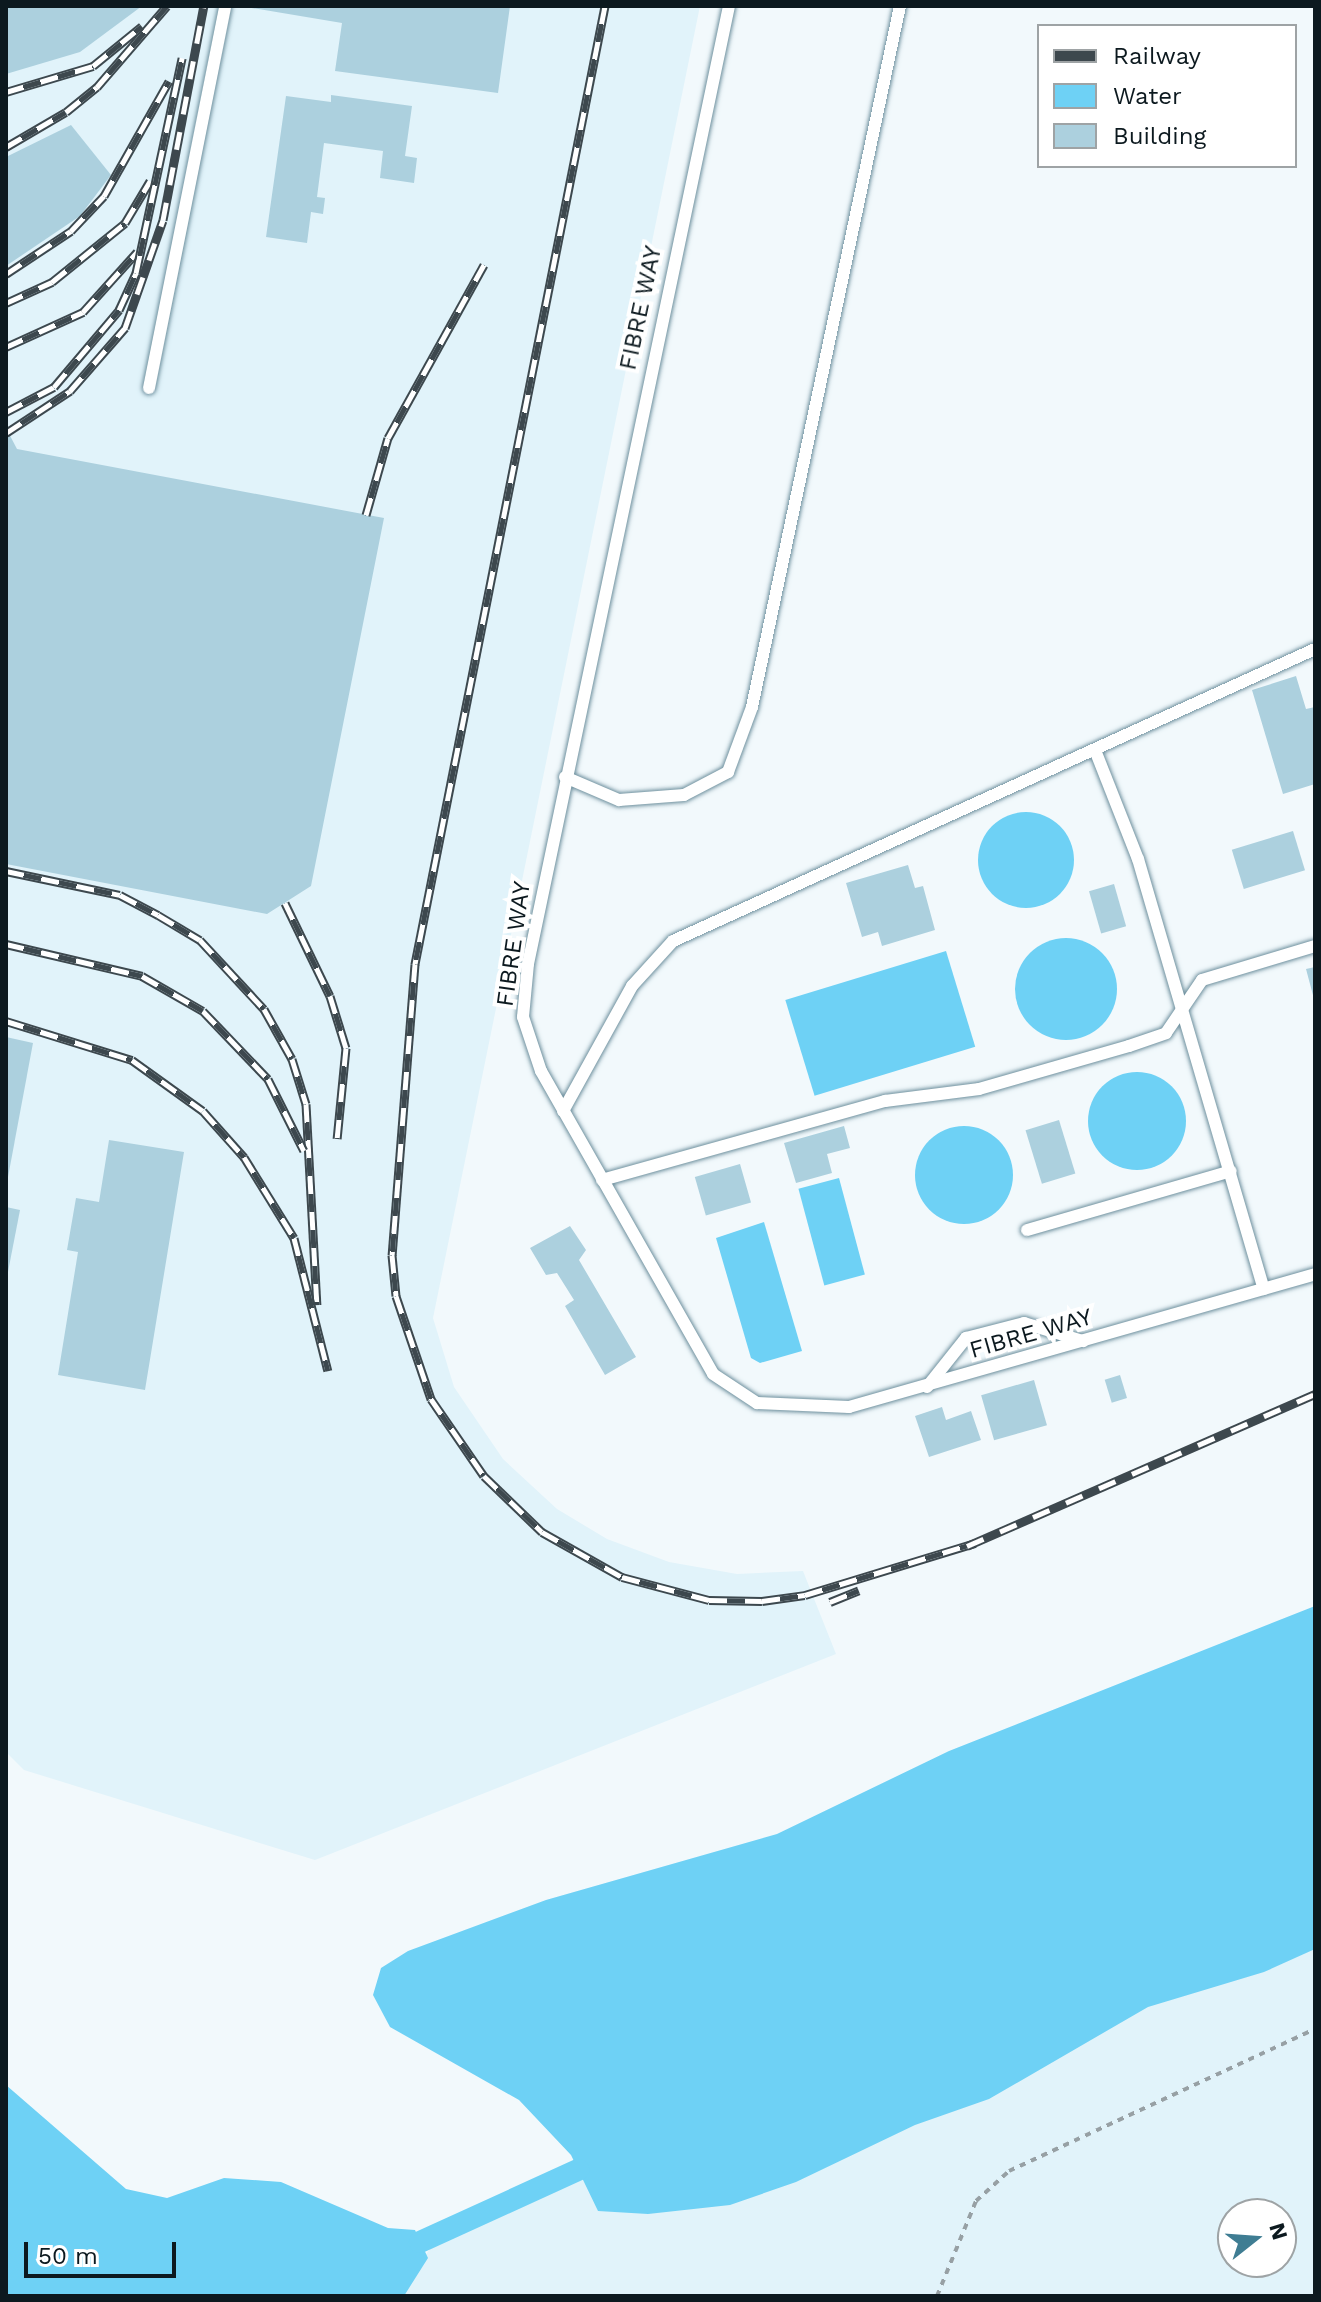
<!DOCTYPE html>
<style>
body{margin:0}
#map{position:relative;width:1321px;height:2302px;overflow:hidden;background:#f2f9fc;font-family:"Work Sans",sans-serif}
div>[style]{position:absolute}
.built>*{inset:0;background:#e1f3fa}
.water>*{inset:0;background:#6ed1f5;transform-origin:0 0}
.round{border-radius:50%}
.canal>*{height:22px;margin:-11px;padding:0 11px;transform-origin:11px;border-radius:11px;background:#6ed1f5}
.building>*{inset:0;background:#acd0de;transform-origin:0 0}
.path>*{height:4px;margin-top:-2px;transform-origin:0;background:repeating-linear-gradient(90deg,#97a0a4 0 6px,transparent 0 12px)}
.roads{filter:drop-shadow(0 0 2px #6e909e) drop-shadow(0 0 2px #6e909e)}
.lane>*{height:12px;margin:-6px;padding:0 6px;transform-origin:6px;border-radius:6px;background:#fff}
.rail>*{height:9px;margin-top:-4.5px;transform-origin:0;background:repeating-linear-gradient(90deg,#fff 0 18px,#3d484e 0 36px);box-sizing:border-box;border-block:2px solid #3d484e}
span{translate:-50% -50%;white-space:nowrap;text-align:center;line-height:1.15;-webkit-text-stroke:8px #fff;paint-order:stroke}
.street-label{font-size:24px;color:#0c191f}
.frame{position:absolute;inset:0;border:8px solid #0c191f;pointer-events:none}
.legend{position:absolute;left:1037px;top:24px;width:260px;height:144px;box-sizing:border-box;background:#fff;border:2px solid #9ea3a5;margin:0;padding:10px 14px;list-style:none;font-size:24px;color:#0c191f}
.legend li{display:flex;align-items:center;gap:16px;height:40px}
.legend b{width:40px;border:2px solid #9ea3a5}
.north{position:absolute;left:1217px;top:2198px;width:80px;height:80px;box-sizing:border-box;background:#fff;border:2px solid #9ea3a5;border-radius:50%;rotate:73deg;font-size:22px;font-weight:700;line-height:32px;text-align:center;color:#0c191f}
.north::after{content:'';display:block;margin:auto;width:28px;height:36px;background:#3f7d93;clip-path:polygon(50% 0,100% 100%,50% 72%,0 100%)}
.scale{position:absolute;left:24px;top:2242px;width:152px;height:36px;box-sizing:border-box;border:4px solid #0c191f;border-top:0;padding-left:10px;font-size:24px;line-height:28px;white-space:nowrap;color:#0c191f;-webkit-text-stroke:6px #fff;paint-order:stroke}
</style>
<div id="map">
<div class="built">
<div style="clip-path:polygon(6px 6px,700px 6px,433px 1318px,454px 1387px,503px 1459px,557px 1509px,607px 1539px,669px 1562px,737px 1574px,803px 1571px,836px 1654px,315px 1860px,24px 1770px,6px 1752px)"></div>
<div style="clip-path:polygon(evenodd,1315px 1850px,1315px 2296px,391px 2296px,446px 2230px,1315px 1850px,1233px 2214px,1281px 2214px,1281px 2262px,1233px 2262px,1233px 2214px)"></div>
</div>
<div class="water">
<div class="round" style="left:978px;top:812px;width:96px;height:96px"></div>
<div class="round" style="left:1015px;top:938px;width:102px;height:102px"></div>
<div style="left:946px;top:951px;width:100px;height:168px;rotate:73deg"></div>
<div class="round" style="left:1088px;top:1072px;width:98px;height:98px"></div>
<div class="round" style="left:915px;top:1126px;width:98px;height:98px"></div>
<div style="left:839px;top:1178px;width:100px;height:42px;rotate:75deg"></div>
<div style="clip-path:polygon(764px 1222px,802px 1351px,760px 1363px,751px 1358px,716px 1238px)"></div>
<div style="clip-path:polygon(1315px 1606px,1315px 1949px,1264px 1972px,1148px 2007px,989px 2099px,915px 2125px,796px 2182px,730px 2205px,648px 2214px,598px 2211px,571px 2155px,519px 2100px,390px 2027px,373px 1995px,381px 1968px,408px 1951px,546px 1900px,777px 1834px,949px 1751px)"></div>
<div style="clip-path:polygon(6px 2085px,126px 2189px,167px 2198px,224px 2178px,281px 2182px,388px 2228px,415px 2230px,428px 2258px,404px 2296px,6px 2296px)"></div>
</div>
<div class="canal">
<div style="left:420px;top:2242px;width:174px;rotate:-24.5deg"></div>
</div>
<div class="building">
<div style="clip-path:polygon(6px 6px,142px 6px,80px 52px,6px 74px)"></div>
<div style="clip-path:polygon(240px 6px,510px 6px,498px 93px,335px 71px,342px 23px)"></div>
<div style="clip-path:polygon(331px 95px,412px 106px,405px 156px,417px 158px,414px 183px,380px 178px,383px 151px,324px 143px,317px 197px,325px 198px,323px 214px,311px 212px,307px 243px,266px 237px,286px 96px,331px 102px)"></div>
<div style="clip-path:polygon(71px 125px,111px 175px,80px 216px,6px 266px,6px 157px)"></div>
<div style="clip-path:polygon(6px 428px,17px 449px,384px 518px,311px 886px,267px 914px,6px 864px)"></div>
<div style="clip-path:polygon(1296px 676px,1306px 709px,1315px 707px,1315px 784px,1283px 794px,1252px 690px)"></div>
<div style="left:1293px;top:831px;width:41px;height:64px;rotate:73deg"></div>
<div style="clip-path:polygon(908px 865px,915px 888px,923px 886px,935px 930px,882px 946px,878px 932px,862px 937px,846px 883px)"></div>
<div style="left:1114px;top:884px;width:44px;height:26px;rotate:74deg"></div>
<div style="clip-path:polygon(1315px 967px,1315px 999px,1314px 999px,1306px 969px)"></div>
<div style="clip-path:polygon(6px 1037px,33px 1043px,8px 1177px,6px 1177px)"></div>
<div style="left:1059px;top:1120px;width:56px;height:35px;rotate:73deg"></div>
<div style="clip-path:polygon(844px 1126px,850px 1148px,827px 1154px,832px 1173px,796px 1183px,784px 1143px)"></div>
<div style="clip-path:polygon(109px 1140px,184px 1152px,145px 1390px,58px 1375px,78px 1252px,67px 1250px,76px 1198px,99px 1202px)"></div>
<div style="left:740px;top:1164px;width:40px;height:47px;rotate:74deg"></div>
<div style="clip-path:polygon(6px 1207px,20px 1210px,7px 1277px,6px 1277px)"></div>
<div style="clip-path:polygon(570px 1226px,586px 1250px,579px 1260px,636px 1357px,605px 1375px,565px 1306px,574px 1300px,557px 1273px,546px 1275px,530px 1248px)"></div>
<div style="left:1120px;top:1375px;width:24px;height:16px;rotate:73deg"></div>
<div style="left:1034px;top:1380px;width:47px;height:55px;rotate:74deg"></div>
<div style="clip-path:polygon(942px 1407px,946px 1420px,971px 1411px,981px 1440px,929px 1457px,915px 1416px)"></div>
</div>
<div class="path">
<div style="left:937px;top:2296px;width:103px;rotate:-67.7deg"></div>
<div style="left:976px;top:2201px;width:45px;rotate:-42.3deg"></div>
<div style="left:1009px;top:2171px;width:337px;rotate:-24.9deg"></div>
</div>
<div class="roads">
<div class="lane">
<div style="left:729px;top:6px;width:979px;rotate:101.85deg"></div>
<div style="left:528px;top:964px;width:53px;rotate:95.4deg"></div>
<div style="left:523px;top:1017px;width:57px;rotate:71.6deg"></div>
<div style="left:541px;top:1071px;width:348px;rotate:60.4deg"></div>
<div style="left:713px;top:1374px;width:53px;rotate:33.4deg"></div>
<div style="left:757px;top:1403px;width:92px;rotate:2.5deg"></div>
<div style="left:849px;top:1407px;width:485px;rotate:-15.9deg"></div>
<div style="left:149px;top:388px;width:389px;rotate:-78.7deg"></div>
<div style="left:1095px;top:750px;width:117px;rotate:68.5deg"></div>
<div style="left:1138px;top:859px;width:448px;rotate:73.7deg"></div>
<div style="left:565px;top:777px;width:59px;rotate:23.1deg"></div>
<div style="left:619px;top:800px;width:65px;rotate:-4.4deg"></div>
<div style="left:684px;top:795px;width:50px;rotate:-27.6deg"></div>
<div style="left:728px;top:772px;width:69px;rotate:-69.7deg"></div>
<div style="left:752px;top:707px;width:716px;rotate:-78.08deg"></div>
<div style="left:563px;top:1111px;width:143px;rotate:-61.1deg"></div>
<div style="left:632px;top:986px;width:61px;rotate:-47.7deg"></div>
<div style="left:673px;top:941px;width:705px;rotate:-24.46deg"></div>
<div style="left:602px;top:1180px;width:294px;rotate:-15.6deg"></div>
<div style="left:885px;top:1101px;width:95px;rotate:-7.3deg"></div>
<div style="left:979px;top:1089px;width:156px;rotate:-16deg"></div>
<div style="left:1129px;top:1046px;width:39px;rotate:-19deg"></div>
<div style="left:1166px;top:1033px;width:64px;rotate:-55.8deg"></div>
<div style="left:1202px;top:980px;width:118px;rotate:-16.7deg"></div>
<div style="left:1027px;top:1230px;width:212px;rotate:-16.1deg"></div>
<div style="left:927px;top:1387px;width:63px;rotate:-51.5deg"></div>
<div style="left:966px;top:1338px;width:60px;rotate:-14.5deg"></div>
<div style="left:1024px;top:1323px;width:62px;rotate:17deg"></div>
</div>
</div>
<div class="rail">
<div style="left:605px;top:6px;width:977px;rotate:101.22deg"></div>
<div style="left:415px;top:964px;width:292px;rotate:94.5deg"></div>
<div style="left:392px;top:1255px;width:41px;rotate:84.4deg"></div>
<div style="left:396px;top:1296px;width:109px;rotate:71.2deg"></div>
<div style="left:431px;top:1399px;width:93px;rotate:55.5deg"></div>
<div style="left:484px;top:1476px;width:81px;rotate:44deg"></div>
<div style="left:542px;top:1532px;width:92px;rotate:29.4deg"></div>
<div style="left:622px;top:1577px;width:90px;rotate:14.8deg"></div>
<div style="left:709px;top:1600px;width:53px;rotate:1.1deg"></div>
<div style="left:762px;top:1601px;width:43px;rotate:-7.9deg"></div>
<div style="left:805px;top:1595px;width:178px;rotate:-17deg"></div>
<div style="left:6px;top:92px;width:91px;rotate:-16.6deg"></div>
<div style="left:93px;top:66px;width:63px;rotate:-39.2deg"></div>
<div style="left:6px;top:147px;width:69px;rotate:-30.3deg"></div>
<div style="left:66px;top:112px;width:40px;rotate:-39deg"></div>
<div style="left:97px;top:87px;width:107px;rotate:-49.2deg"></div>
<div style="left:6px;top:274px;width:78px;rotate:-33.5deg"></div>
<div style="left:71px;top:231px;width:48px;rotate:-46.7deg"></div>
<div style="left:104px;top:196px;width:132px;rotate:-60.5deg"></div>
<div style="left:6px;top:303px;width:51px;rotate:-24.5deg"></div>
<div style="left:52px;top:282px;width:94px;rotate:-38.9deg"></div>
<div style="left:125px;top:223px;width:49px;rotate:-59.2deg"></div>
<div style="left:6px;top:347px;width:85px;rotate:-24.4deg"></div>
<div style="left:83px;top:312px;width:81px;rotate:-48deg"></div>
<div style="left:6px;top:412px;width:54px;rotate:-27.5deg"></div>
<div style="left:54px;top:387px;width:101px;rotate:-49.8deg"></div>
<div style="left:119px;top:310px;width:41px;rotate:-65.3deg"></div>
<div style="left:136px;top:273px;width:220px;rotate:-77.9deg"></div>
<div style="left:6px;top:433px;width:77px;rotate:-33.3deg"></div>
<div style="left:70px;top:391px;width:84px;rotate:-48.9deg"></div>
<div style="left:125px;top:328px;width:114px;rotate:-70.6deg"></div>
<div style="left:163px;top:220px;width:218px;rotate:-79.2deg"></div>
<div style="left:366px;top:515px;width:80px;rotate:-74.1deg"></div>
<div style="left:388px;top:438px;width:198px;rotate:-61deg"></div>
<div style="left:6px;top:871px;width:116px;rotate:11.9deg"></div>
<div style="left:120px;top:895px;width:43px;rotate:27.8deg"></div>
<div style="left:158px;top:915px;width:49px;rotate:30.8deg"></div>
<div style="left:200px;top:940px;width:94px;rotate:47.2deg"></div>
<div style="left:264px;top:1009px;width:57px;rotate:60.8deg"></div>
<div style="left:292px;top:1059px;width:47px;rotate:72.7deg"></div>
<div style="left:306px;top:1104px;width:201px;rotate:86.9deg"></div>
<div style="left:285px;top:903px;width:103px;rotate:64.2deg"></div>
<div style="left:330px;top:996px;width:54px;rotate:72.9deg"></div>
<div style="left:346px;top:1048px;width:91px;rotate:95.6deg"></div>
<div style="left:6px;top:944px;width:140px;rotate:13.2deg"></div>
<div style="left:142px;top:976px;width:70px;rotate:29.8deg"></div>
<div style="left:203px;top:1011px;width:94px;rotate:46.3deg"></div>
<div style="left:268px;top:1079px;width:80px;rotate:63.4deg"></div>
<div style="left:6px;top:1021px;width:132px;rotate:17.2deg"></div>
<div style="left:132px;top:1060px;width:87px;rotate:35.7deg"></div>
<div style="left:203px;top:1111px;width:62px;rotate:48.3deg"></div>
<div style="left:244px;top:1157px;width:95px;rotate:58.3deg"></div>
<div style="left:294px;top:1238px;width:137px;rotate:75.7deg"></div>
<div style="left:967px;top:1546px;width:380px;rotate:-23.6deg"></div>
<div style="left:830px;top:1602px;width:31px;rotate:-22deg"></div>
</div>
<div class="street-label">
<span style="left:641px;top:308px;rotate:-78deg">FIBRE WAY</span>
<span style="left:514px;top:944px;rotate:-82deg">FIBRE WAY</span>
<span style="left:1031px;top:1334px;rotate:-16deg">FIBRE WAY</span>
</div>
<div class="frame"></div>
<ul class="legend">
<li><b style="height:10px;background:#3d484e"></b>Railway</li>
<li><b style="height:22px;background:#6ed1f5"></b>Water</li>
<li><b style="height:22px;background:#acd0de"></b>Building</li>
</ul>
<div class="north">N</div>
<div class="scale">50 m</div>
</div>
